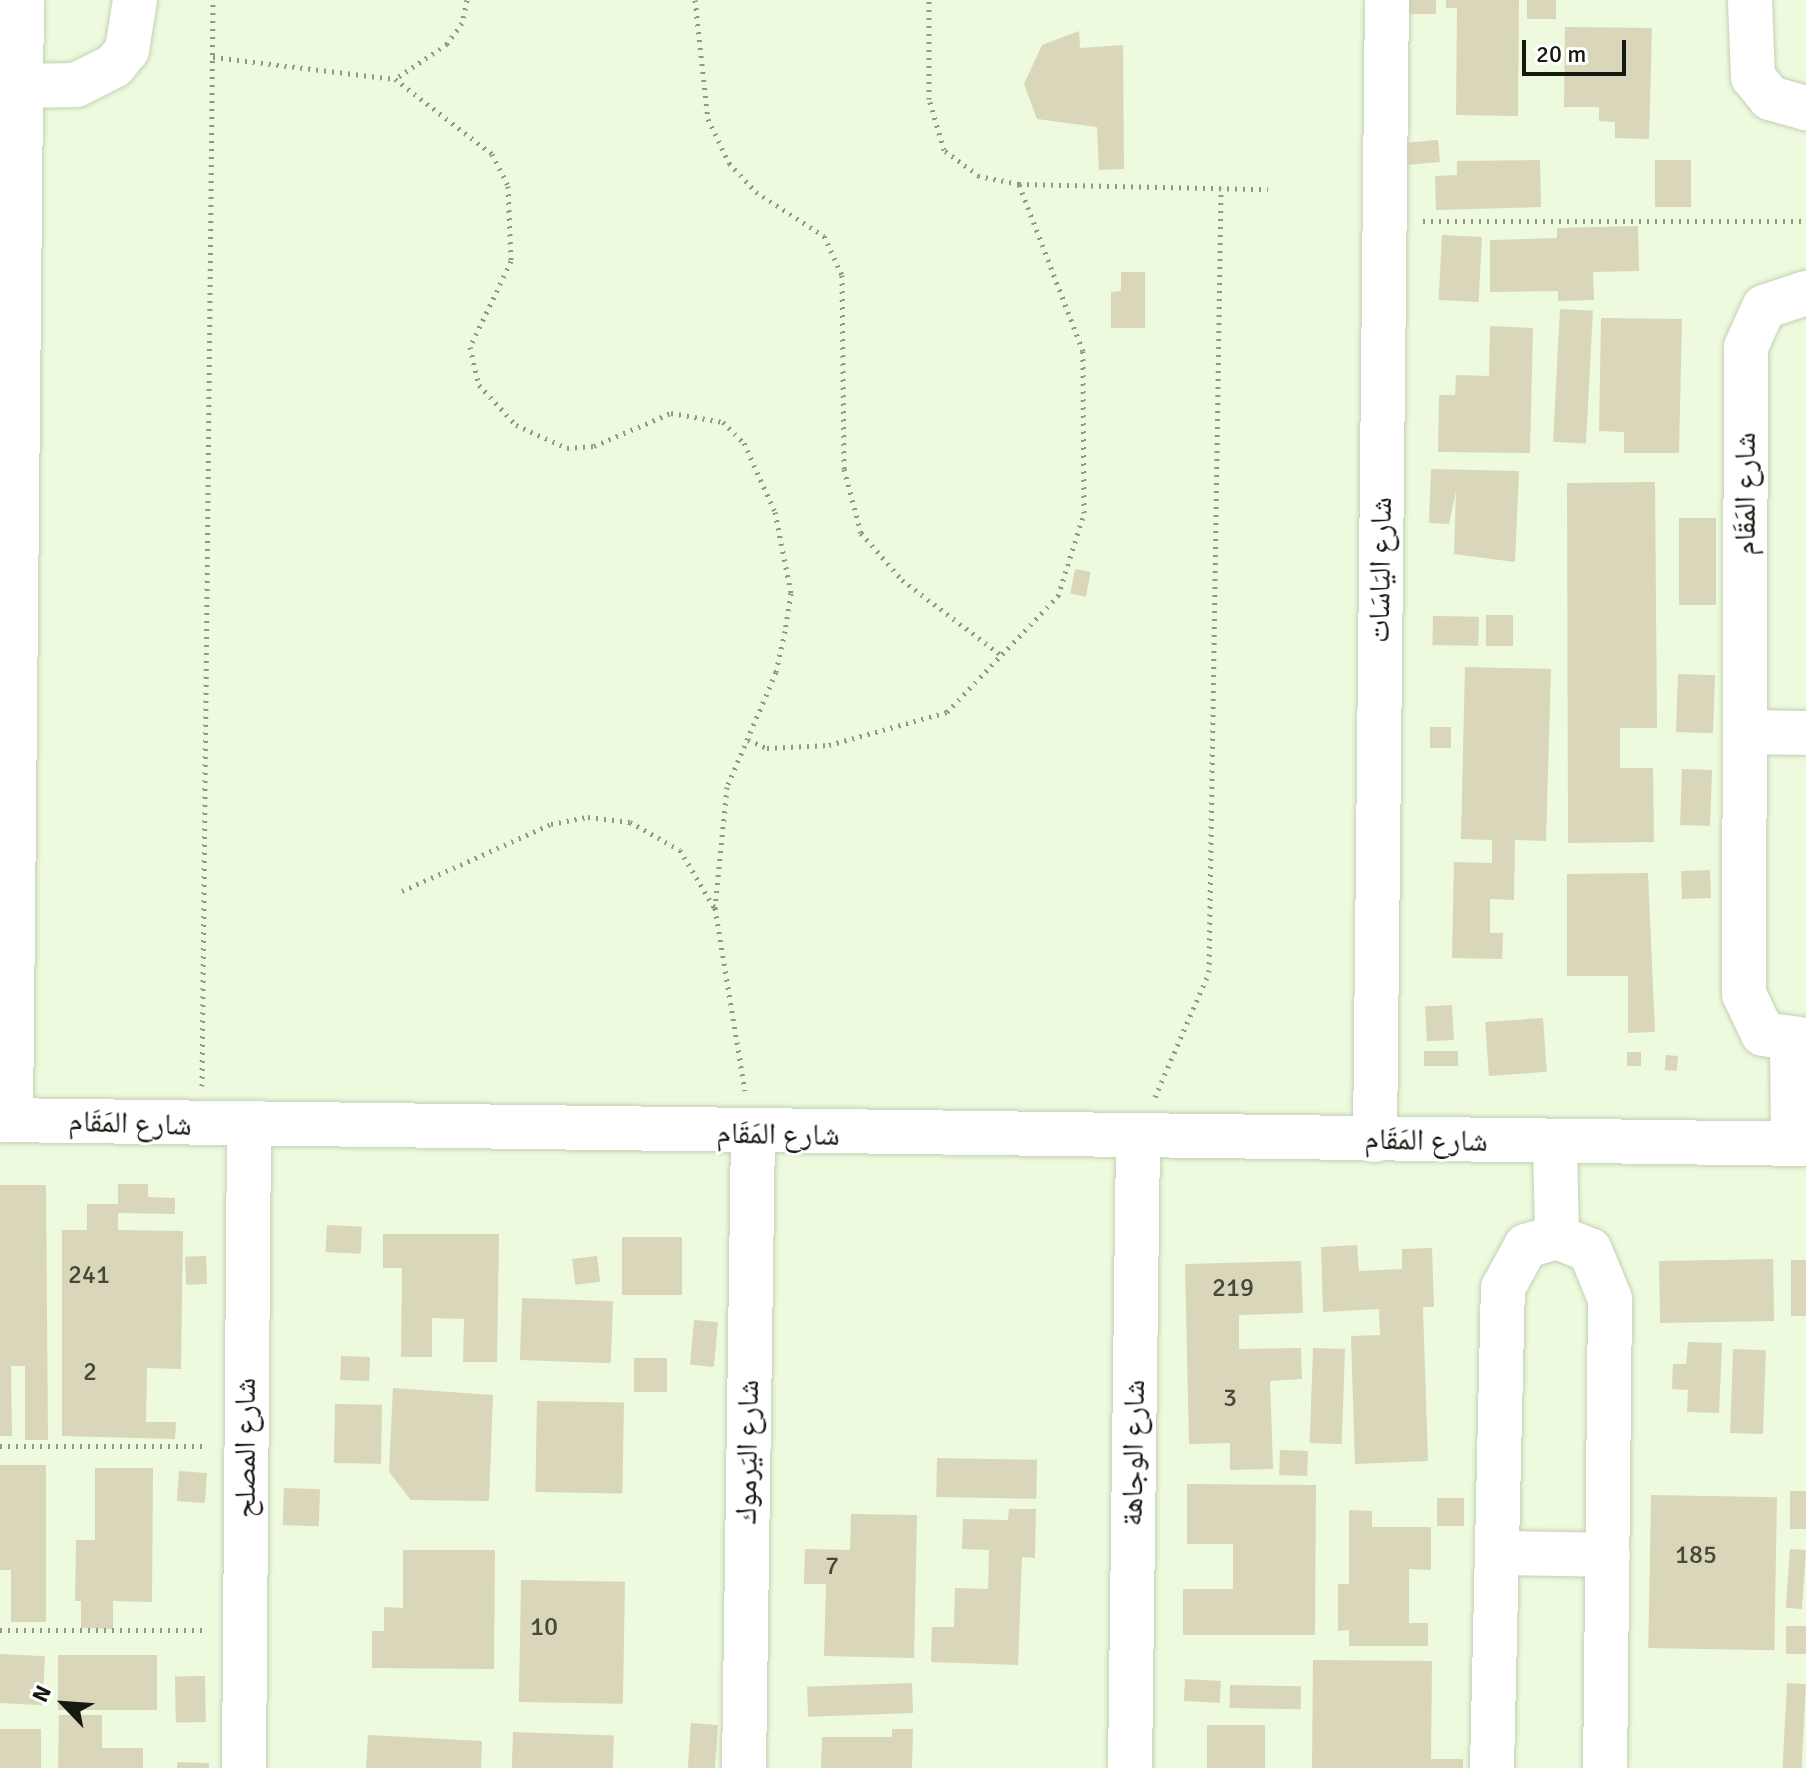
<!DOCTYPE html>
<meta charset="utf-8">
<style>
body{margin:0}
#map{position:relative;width:1806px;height:1768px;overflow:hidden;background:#edfade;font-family:Signika,"Noto Naskh Arabic",sans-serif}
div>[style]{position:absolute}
.building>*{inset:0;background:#d9d6b9;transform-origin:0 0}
.path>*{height:5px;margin-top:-2.5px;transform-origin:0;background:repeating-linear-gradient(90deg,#909985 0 2px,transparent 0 8px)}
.roads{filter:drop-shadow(0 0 2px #c4d0b5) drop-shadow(0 0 2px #c4d0b5)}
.minor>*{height:44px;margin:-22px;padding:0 22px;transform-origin:22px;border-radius:22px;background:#fff}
span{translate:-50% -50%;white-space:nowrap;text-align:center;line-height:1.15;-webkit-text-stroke:6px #fff;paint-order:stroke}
.number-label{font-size:26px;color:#46483a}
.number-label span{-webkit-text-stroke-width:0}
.street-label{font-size:30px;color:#151910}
.north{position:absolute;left:24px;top:1664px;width:80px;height:80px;-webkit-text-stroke:6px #fff;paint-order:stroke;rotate:295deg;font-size:22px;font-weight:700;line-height:32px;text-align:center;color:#151910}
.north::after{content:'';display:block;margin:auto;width:28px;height:36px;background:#151910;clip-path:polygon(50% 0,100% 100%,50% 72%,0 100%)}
.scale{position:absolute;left:1522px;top:40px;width:104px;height:36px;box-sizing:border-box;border:4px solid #151910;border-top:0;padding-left:10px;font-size:24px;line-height:28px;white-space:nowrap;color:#151910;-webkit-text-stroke:6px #fff;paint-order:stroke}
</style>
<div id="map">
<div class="building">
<div style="left:1405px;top:0;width:31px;height:14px"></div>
<div style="clip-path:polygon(1446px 0,1519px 0,1518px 116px,1456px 115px,1457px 8px,1446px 8px)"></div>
<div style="left:1527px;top:0;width:29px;height:19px"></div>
<div style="clip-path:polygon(1565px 27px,1652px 28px,1649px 139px,1615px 138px,1615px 122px,1599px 121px,1599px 107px,1564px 107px)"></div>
<div style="clip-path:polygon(1079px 31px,1080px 48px,1123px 45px,1124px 169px,1099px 170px,1097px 127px,1037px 119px,1024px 84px,1042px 45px)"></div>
<div style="left:1438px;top:140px;width:22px;height:38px;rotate:85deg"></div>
<div style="clip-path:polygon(1540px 160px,1541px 207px,1436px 210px,1435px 176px,1457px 175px,1457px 161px)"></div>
<div style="left:1655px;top:160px;width:36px;height:47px"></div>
<div style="clip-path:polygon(1638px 226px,1639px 271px,1593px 272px,1594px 300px,1558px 301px,1558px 291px,1490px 292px,1490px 240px,1557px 238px,1557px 228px)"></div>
<div style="left:1442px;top:235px;width:40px;height:65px;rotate:3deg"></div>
<div style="clip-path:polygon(1121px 272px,1145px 272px,1145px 328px,1111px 328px,1111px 292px,1121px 291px)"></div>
<div style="left:1560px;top:309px;width:33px;height:133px;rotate:3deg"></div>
<div style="clip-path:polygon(1601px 318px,1682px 319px,1679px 453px,1624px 453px,1624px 432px,1599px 431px)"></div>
<div style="clip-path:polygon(1490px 326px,1533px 328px,1530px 453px,1438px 452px,1439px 395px,1455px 395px,1456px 375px,1489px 376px)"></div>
<div style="clip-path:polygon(1431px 469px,1519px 471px,1515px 562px,1454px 554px,1456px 491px,1449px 524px,1429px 523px)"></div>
<div style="clip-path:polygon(1655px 482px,1657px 728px,1620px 728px,1620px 768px,1653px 768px,1654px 842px,1568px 843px,1567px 483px)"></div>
<div style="left:1679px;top:518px;width:37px;height:87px"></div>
<div style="left:1075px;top:569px;width:16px;height:25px;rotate:11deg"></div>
<div style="left:1486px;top:615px;width:27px;height:31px"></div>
<div style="left:1433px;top:616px;width:46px;height:29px;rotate:1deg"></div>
<div style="clip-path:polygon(1465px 667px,1551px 669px,1546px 841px,1515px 840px,1514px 900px,1490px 899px,1490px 933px,1503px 933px,1502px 959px,1452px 958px,1454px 862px,1492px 863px,1492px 840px,1461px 839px)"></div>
<div style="left:1678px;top:674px;width:37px;height:58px;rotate:2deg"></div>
<div style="left:1430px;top:727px;width:21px;height:21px"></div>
<div style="left:1682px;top:769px;width:30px;height:56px;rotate:2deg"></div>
<div style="left:1710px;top:870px;width:28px;height:29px;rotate:88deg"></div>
<div style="clip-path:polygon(1648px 873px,1655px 1032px,1628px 1033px,1628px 976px,1567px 976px,1567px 874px)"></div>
<div style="left:1452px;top:1005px;width:35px;height:27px;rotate:87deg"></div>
<div style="left:1543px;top:1018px;width:54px;height:58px;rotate:86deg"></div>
<div style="left:1424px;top:1051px;width:34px;height:15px"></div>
<div style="left:1627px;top:1052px;width:14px;height:14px"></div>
<div style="left:1666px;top:1055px;width:12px;height:15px;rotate:5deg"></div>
<div style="clip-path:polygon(118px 1184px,148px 1184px,148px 1197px,175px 1198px,175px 1214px,118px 1213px,118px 1230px,183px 1231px,181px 1369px,147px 1368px,146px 1422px,176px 1422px,175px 1439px,62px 1436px,62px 1230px,87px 1230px,87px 1204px,118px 1204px)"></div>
<div style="clip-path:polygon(0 1185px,46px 1185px,48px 1440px,25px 1440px,25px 1366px,11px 1366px,12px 1436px,0 1436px)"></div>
<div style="left:327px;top:1225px;width:35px;height:27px;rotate:3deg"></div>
<div style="clip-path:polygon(383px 1234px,499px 1234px,497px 1362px,463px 1362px,464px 1319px,432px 1318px,432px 1357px,401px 1357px,402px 1268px,383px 1268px)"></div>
<div style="left:682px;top:1237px;width:58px;height:60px;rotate:90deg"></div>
<div style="clip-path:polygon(1357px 1245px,1359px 1271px,1402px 1269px,1402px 1249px,1432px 1248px,1434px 1307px,1423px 1307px,1428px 1461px,1355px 1464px,1351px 1336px,1380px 1335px,1379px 1309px,1323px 1312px,1321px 1247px)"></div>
<div style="left:206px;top:1256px;width:28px;height:21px;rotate:88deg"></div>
<div style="left:597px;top:1256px;width:26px;height:25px;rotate:83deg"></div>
<div style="left:1773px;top:1259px;width:62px;height:114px;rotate:89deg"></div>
<div style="left:1791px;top:1260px;width:15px;height:56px"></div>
<div style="clip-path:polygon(1301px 1261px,1303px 1313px,1239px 1315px,1239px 1349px,1301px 1348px,1302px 1379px,1270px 1381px,1273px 1469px,1230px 1470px,1230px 1443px,1189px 1444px,1185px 1264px)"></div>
<div style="left:522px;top:1298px;width:91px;height:62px;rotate:2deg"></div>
<div style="left:694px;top:1320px;width:24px;height:45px;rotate:5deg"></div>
<div style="clip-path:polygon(1688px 1342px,1722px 1343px,1719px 1413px,1687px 1412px,1688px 1390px,1672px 1389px,1673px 1364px,1686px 1364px)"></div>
<div style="left:1313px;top:1348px;width:32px;height:95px;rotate:2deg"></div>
<div style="left:1733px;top:1349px;width:33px;height:84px;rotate:2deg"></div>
<div style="left:341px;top:1356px;width:29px;height:24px;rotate:2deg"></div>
<div style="left:667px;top:1358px;width:34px;height:33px;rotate:90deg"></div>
<div style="clip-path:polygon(393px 1388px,493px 1395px,489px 1501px,411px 1500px,389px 1472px)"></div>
<div style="left:537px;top:1401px;width:87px;height:91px;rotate:1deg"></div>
<div style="left:335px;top:1404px;width:47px;height:59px;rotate:1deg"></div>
<div style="left:1280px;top:1450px;width:28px;height:25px;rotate:2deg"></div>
<div style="left:937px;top:1458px;width:100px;height:39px;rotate:1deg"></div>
<div style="clip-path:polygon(0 1465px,46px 1465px,46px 1622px,11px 1622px,11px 1570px,0 1570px)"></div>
<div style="clip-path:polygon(95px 1468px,153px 1468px,152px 1602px,113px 1601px,113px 1629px,81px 1628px,81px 1601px,75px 1601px,76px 1540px,95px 1540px)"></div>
<div style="left:179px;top:1471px;width:28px;height:30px;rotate:4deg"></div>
<div style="clip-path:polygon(1187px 1484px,1316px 1485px,1315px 1635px,1183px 1635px,1183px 1589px,1233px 1589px,1233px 1544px,1187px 1544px)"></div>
<div style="left:284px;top:1488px;width:36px;height:37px;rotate:2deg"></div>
<div style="left:1790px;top:1491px;width:16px;height:38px"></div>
<div style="left:1651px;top:1495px;width:126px;height:153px;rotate:1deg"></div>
<div style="left:1437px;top:1498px;width:27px;height:28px"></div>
<div style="clip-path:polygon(1009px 1509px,1036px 1509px,1035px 1558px,1022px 1557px,1018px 1665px,931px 1662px,932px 1627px,954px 1627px,955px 1588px,988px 1589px,989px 1550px,962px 1549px,963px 1519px,1008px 1520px)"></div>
<div style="clip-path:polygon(1349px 1510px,1372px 1511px,1372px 1527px,1431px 1527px,1431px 1570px,1409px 1569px,1409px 1623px,1428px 1623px,1428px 1646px,1349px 1646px,1349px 1630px,1338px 1631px,1338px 1584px,1349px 1584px)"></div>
<div style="clip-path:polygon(851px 1514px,917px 1515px,914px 1658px,824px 1656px,826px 1584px,804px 1584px,805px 1549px,850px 1550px)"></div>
<div style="left:1790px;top:1549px;width:16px;height:59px;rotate:4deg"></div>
<div style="clip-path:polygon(403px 1550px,495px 1550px,494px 1669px,372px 1668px,372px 1631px,384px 1631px,384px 1607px,403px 1608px)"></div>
<div style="left:521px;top:1580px;width:104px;height:122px;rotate:1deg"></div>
<div style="left:1786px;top:1626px;width:20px;height:28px"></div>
<div style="left:0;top:1654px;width:45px;height:49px;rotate:3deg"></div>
<div style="left:58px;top:1655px;width:99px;height:55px"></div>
<div style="clip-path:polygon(1313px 1660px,1432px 1661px,1431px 1759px,1463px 1759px,1463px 1768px,1312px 1768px)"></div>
<div style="left:205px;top:1676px;width:46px;height:30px;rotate:89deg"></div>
<div style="left:1185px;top:1679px;width:36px;height:22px;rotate:3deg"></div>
<div style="left:912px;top:1683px;width:30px;height:105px;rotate:88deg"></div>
<div style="left:1787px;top:1683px;width:19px;height:85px;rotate:3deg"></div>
<div style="left:1230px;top:1685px;width:71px;height:23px;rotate:1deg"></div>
<div style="clip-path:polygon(59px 1715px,102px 1715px,102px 1748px,143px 1748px,143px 1768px,58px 1768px)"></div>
<div style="left:691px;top:1723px;width:27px;height:45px;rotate:4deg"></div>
<div style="left:1265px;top:1725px;width:43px;height:58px;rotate:90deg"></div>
<div style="left:0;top:1729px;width:41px;height:39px"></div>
<div style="clip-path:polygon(892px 1729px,913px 1729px,912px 1768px,821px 1768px,822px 1737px,892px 1737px)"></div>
<div style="left:513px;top:1732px;width:101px;height:36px;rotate:2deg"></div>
<div style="clip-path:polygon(368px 1735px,482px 1741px,481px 1768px,366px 1768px)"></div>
<div style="clip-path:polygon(177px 1762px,209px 1763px,209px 1768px,177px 1768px)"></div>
</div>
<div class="path">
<div style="left:467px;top:0;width:24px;rotate:102deg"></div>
<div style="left:462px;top:23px;width:26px;rotate:126deg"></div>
<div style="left:447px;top:44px;width:63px;rotate:146.1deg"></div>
<div style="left:395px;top:79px;width:123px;rotate:37.7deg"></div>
<div style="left:492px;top:154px;width:36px;rotate:63deg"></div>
<div style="left:508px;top:186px;width:75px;rotate:87.7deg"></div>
<div style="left:511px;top:261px;width:95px;rotate:115.5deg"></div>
<div style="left:470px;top:347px;width:39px;rotate:77deg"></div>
<div style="left:479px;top:385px;width:54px;rotate:47.2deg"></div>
<div style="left:516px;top:425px;width:56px;rotate:24.3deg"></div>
<div style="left:567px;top:448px;width:27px;rotate:-4deg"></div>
<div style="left:594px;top:446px;width:84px;rotate:-23.2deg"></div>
<div style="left:671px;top:413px;width:53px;rotate:9.8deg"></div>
<div style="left:723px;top:422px;width:30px;rotate:45deg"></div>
<div style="left:744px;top:443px;width:76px;rotate:65.8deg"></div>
<div style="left:775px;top:512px;width:83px;rotate:78.8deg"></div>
<div style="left:791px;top:593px;width:38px;rotate:99deg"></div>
<div style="left:785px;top:631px;width:42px;rotate:102.4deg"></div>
<div style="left:776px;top:672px;width:125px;rotate:113.1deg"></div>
<div style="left:727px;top:787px;width:122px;rotate:95.7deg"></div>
<div style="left:715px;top:908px;width:185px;rotate:80.7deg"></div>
<div style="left:695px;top:0;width:120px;rotate:83.8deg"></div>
<div style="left:708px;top:119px;width:49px;rotate:64.5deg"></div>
<div style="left:729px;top:163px;width:40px;rotate:47deg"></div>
<div style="left:756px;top:192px;width:81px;rotate:32.9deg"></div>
<div style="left:824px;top:236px;width:43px;rotate:65.2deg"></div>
<div style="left:842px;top:275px;width:194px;rotate:89.4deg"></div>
<div style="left:844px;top:469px;width:66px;rotate:75.1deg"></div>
<div style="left:861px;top:533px;width:62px;rotate:48.9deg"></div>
<div style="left:902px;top:580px;width:124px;rotate:37.1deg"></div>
<div style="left:213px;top:57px;width:183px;rotate:6.9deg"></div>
<div style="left:1019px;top:184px;width:249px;rotate:1.2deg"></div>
<div style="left:1423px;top:221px;width:383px"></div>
<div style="left:748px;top:740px;width:21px;rotate:23deg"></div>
<div style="left:767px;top:748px;width:62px;rotate:-2.8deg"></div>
<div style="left:829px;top:745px;width:123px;rotate:-15.6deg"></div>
<div style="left:947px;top:712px;width:161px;rotate:-46.3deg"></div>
<div style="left:1058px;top:596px;width:87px;rotate:-72.6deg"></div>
<div style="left:1084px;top:513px;width:162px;rotate:-90.4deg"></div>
<div style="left:1083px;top:351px;width:179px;rotate:-111deg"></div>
<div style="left:1019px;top:184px;width:41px;rotate:-168.7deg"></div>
<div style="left:979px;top:176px;width:44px;rotate:-143.4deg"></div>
<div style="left:944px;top:150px;width:53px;rotate:-106.4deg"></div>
<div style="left:929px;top:99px;width:99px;rotate:-90deg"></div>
<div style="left:402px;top:891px;width:163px;rotate:-24.2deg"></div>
<div style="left:551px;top:824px;width:38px;rotate:-11deg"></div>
<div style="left:588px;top:817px;width:42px;rotate:6.8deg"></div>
<div style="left:630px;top:822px;width:57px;rotate:29.2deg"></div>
<div style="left:680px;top:850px;width:66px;rotate:59.2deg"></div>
<div style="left:202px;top:1086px;width:1086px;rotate:-89.42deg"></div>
<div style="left:1155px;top:1097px;width:136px;rotate:-66.6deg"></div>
<div style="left:1209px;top:972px;width:784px;rotate:-89.12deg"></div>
<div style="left:0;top:1446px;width:207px"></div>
<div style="left:0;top:1630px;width:207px"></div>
</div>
<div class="roads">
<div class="minor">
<div style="left:1750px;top:0;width:77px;rotate:87.8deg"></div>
<div style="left:1753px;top:77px;width:27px;rotate:51deg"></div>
<div style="left:1770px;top:98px;width:37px;rotate:16deg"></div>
<div style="left:21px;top:86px;width:55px;rotate:-1deg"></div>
<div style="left:76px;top:85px;width:42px;rotate:-26.6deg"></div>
<div style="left:114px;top:66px;width:21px;rotate:-51deg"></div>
<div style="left:127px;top:50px;width:51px;rotate:-80.9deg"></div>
<div style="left:1806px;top:293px;width:44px;rotate:161.6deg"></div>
<div style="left:1764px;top:307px;width:44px;rotate:114.2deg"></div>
<div style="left:1746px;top:347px;width:647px;rotate:90.18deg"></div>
<div style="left:1744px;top:994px;width:44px;rotate:64.6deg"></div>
<div style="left:1763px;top:1034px;width:43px;rotate:7.9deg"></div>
<div style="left:1745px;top:732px;width:61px;rotate:0.9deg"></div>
<div style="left:1792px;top:1043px;width:101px;rotate:89.4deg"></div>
<div style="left:0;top:1120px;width:1806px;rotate:0.76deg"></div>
<div style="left:11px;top:1120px;width:1120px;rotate:-89.44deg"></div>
<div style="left:1375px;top:1140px;width:1140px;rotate:-89.4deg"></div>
<div style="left:1555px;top:1142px;width:95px;rotate:88.8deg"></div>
<div style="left:1497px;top:1553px;width:111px;rotate:1deg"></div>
<div style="left:244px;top:1768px;width:639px;rotate:-89.55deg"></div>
<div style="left:744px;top:1768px;width:633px;rotate:-89.19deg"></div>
<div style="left:1130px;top:1768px;width:630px;rotate:-89.27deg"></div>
<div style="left:1492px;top:1768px;width:480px;rotate:-88.7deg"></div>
<div style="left:1503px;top:1288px;width:48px;rotate:-61.3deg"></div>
<div style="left:1526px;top:1246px;width:32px;rotate:-16deg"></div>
<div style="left:1557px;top:1237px;width:35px;rotate:22deg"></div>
<div style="left:1590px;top:1250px;width:53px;rotate:67.8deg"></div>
<div style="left:1610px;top:1299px;width:469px;rotate:90.6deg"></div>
</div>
</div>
<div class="number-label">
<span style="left:89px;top:1276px">241</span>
<span style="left:1233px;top:1289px">219</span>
<span style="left:90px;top:1373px">2</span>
<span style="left:1230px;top:1399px">3</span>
<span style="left:1696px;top:1556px">185</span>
<span style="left:832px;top:1567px">7</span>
<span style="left:544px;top:1628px">10</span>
</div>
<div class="street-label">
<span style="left:1746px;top:494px;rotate:-90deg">شارع المَقَام</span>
<span style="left:1381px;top:570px;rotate:-89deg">شارع اليَاسَات</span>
<span style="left:130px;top:1124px;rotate:2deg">شارع المَقَام</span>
<span style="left:778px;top:1135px;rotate:1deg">شارع المَقَام</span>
<span style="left:1426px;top:1141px;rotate:1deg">شارع المَقَام</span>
<span style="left:246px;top:1448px;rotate:-90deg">شارع المصلح</span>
<span style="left:748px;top:1452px;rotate:-89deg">شارع اليَرموك</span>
<span style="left:1134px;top:1453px;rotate:-89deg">شارع الوجاهة</span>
</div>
<div class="north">N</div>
<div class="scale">20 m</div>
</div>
